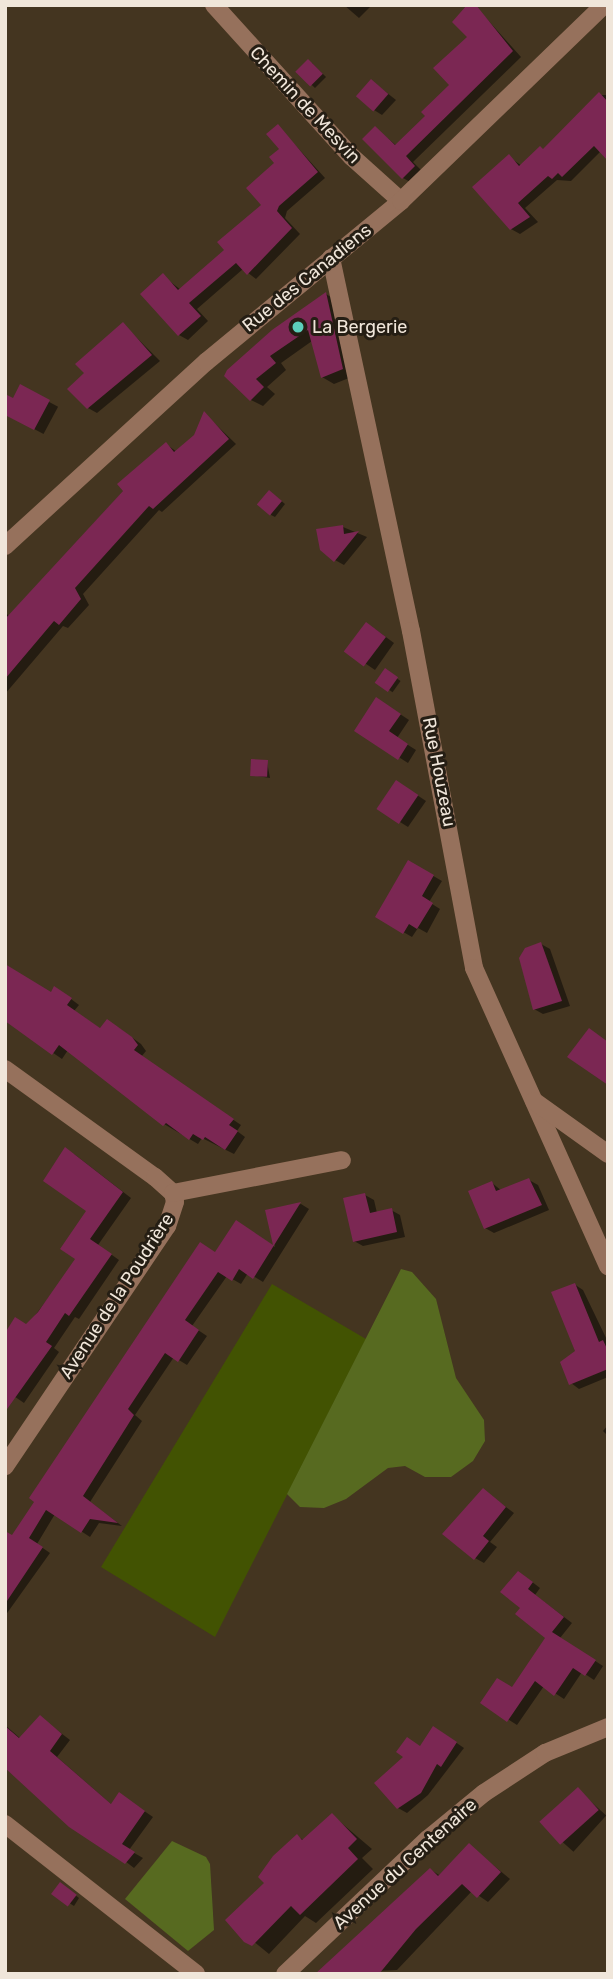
<!DOCTYPE html>
<meta charset="utf-8">
<style>
body{margin:0}
#map{position:relative;width:613px;height:1979px;overflow:hidden;background:#443520;font-family:Rubik,sans-serif}
div>[style]{position:absolute}
.green>*{inset:0;background:#425302}
.forest>*{inset:0;background:#576a20}
.shadow>*{inset:0;background:#0007;transform-origin:0 0}
.building>*{inset:0;background:#7b2753;transform-origin:0 0}
.minor>*{height:18px;margin:-9px;padding:0 9px;transform-origin:9px;border-radius:9px;background:#96715c}
.dots>*{width:19px;height:19px;translate:-50% -50%;box-sizing:border-box;border:4px solid #251e14;border-radius:50%}
span{translate:-50% -50%;white-space:nowrap;text-align:center;line-height:1.15;-webkit-text-stroke:6px #251e14;paint-order:stroke}
.street-label{font-size:18px;color:#f0e6da}
.poi-label{font-size:18px;color:#f0e6da}
.left{translate:0 -50%;text-align:left}
.frame{position:absolute;inset:0;border:7px solid #f0e6da;pointer-events:none}
</style>
<div id="map">
<div class="green">
<div style="clip-path:polygon(272px 1284px,366px 1339px,215px 1637px,101px 1567px)"></div>
</div>
<div class="forest">
<div style="clip-path:polygon(401px 1269px,412px 1272px,436px 1299px,456px 1378px,484px 1420px,485px 1441px,473px 1461px,451px 1477px,425px 1477px,405px 1466px,388px 1468px,346px 1499px,324px 1508px,300px 1507px,287px 1494px)"></div>
<div style="clip-path:polygon(172px 1841px,206px 1857px,210px 1864px,214px 1930px,188px 1951px,125px 1899px)"></div>
</div>
<div class="shadow">
<div style="clip-path:polygon(344px 5px,372px 5px,359px 18px)"></div>
<div style="clip-path:polygon(478px 9px,521px 57px,413px 162px,423px 172px,412px 183px,403px 178px,375px 128px,397px 146px,427px 116px,452px 85px)"></div>
<div style="clip-path:polygon(312px 63px,326px 77px,315px 88px,297px 71px)"></div>
<div style="clip-path:polygon(372px 81px,396px 100px,382px 115px,374px 110px)"></div>
<div style="clip-path:polygon(599px 95px,608px 95px,608px 158px,601px 151px,571px 181px,557px 180px,525px 208px,538px 222px,520px 234px,511px 229px,509px 157px,522px 166px,544px 151px)"></div>
<div style="clip-path:polygon(278px 126px,325px 178px,287px 211px,285px 218px,300px 234px,256px 279px,243px 269px,197px 309px,208px 321px,188px 340px,179px 335px,163px 276px,181px 290px,226px 250px,263px 205px,281px 149px)"></div>
<div style="clip-path:polygon(326px 294px,337px 301px,354px 376px,334px 384px,322px 377px,312px 341px,281px 363px,286px 370px,267px 387px,275px 394px,263px 406px,251px 400px,227px 376px)"></div>
<div style="clip-path:polygon(123px 324px,160px 361px,97px 413px,88px 408px)"></div>
<div style="left:21px;top:387px;width:42px;height:31px;rotate:28deg"></div>
<div style="clip-path:polygon(204px 413px,236px 444px,162px 512px,159px 510px,83px 594px,89px 605px,68px 628px,63px 626px,5px 694px,5px 613px,10px 616px,166px 444px,177px 452px,195px 436px)"></div>
<div style="clip-path:polygon(273px 494px,285px 504px,275px 517px,271px 515px)"></div>
<div style="clip-path:polygon(343px 527px,367px 537px,344px 565px,335px 560px)"></div>
<div style="clip-path:polygon(375px 629px,394px 643px,375px 670px,347px 651px)"></div>
<div style="left:385px;top:670px;width:19px;height:14px;rotate:35deg"></div>
<div style="clip-path:polygon(385px 704px,409px 720px,397px 738px,416px 750px,408px 763px,356px 730px)"></div>
<div style="clip-path:polygon(267px 762px,270px 778px,251px 775px)"></div>
<div style="clip-path:polygon(405px 787px,426px 801px,408px 827px,400px 822px)"></div>
<div style="clip-path:polygon(409px 862px,442px 881px,429px 902px,440px 909px,427px 933px,418px 928px,412px 937px,377px 917px)"></div>
<div style="clip-path:polygon(541px 944px,550px 949px,570px 1006px,543px 1014px,534px 1009px)"></div>
<div style="clip-path:polygon(63px 993px,79px 1005px,74px 1011px,101px 1029px,116px 1026px,141px 1044px,146px 1051px,141px 1057px,241px 1125px,237px 1131px,245px 1137px,234px 1154px,202px 1138px,198px 1144px,164px 1124px,68px 1050px,62px 1059px,5px 1020px,52px 994px)"></div>
<div style="clip-path:polygon(74px 1154px,131px 1198px,98px 1245px,119px 1260px,79px 1319px,75px 1317px,54px 1348px,59px 1352px,24px 1403px,5px 1390px,27px 1326px,78px 1259px,88px 1210px)"></div>
<div style="clip-path:polygon(529px 1180px,538px 1185px,549px 1210px,494px 1233px,485px 1228px,492px 1183px,502px 1191px)"></div>
<div style="clip-path:polygon(365px 1195px,374px 1200px,377px 1213px,391px 1210px,400px 1215px,405px 1237px,363px 1246px,354px 1241px)"></div>
<div style="clip-path:polygon(301px 1204px,309px 1209px,263px 1282px,248px 1273px,241px 1284px,227px 1276px,192px 1326px,207px 1336px,187px 1365px,174px 1357px,135px 1415px,142px 1421px,90px 1502px,122px 1526px,99px 1523px,90px 1537px,55px 1514px,37px 1544px,50px 1553px,5px 1616px,5px 1540px,13px 1537px,216px 1254px,245px 1227px,275px 1247px,267px 1212px)"></div>
<div style="clip-path:polygon(574px 1284px,583px 1290px,608px 1342px,608px 1377px,579px 1389px,571px 1383px,577px 1352px)"></div>
<div style="clip-path:polygon(608px 1425px,608px 1436px,603px 1431px)"></div>
<div style="clip-path:polygon(483px 1490px,514px 1513px,490px 1542px,497px 1547px,484px 1563px,475px 1558px)"></div>
<div style="clip-path:polygon(527px 1578px,540px 1588px,535px 1595px,572px 1623px,560px 1638px,603px 1666px,594px 1680px,582px 1672px,564px 1699px,544px 1686px,517px 1725px,482px 1703px,513px 1689px,547px 1637px,523px 1608px)"></div>
<div style="clip-path:polygon(40px 1717px,70px 1740px,57px 1757px,112px 1805px,128px 1800px,153px 1817px,129px 1850px,143px 1858px,134px 1868px,5px 1768px,5px 1725px,21px 1739px)"></div>
<div style="clip-path:polygon(442px 1733px,464px 1748px,428px 1795px,407px 1813px,398px 1808px,421px 1747px)"></div>
<div style="left:578px;top:1790px;width:38px;height:49px;rotate:42deg"></div>
<div style="clip-path:polygon(332px 1815px,372px 1849px,362px 1858px,373px 1869px,316px 1923px,305px 1916px,269px 1954px,227px 1920px,266px 1883px,297px 1836px,305px 1841px)"></div>
<div style="clip-path:polygon(469px 1845px,510px 1879px,488px 1902px,472px 1891px,397px 1970px,319px 1974px,431px 1870px,439px 1875px)"></div>
<div style="clip-path:polygon(64px 1886px,79px 1898px,74px 1906px,54px 1893px)"></div>
</div>
<div class="building">
<div style="clip-path:polygon(467px 5px,476px 5px,513px 51px,406px 156px,415px 166px,402px 179px,362px 139px,375px 126px,395px 145px,425px 116px,421px 112px,449px 85px,433px 68px,467px 37px,452px 22px)"></div>
<div style="left:308px;top:59px;width:21px;height:18px;rotate:45deg"></div>
<div style="left:371px;top:79px;width:23px;height:23px;rotate:41deg"></div>
<div style="clip-path:polygon(599px 92px,608px 102px,608px 161px,594px 146px,562px 177px,558px 173px,552px 179px,548px 176px,518px 203px,530px 217px,510px 230px,472px 187px,509px 154px,519px 166px,540px 146px,543px 149px)"></div>
<div style="clip-path:polygon(278px 124px,318px 172px,279px 206px,277px 211px,292px 228px,247px 275px,236px 263px,189px 303px,201px 316px,178px 336px,140px 294px,163px 273px,178px 290px,224px 250px,217px 242px,261px 205px,246px 188px,274px 163px,269px 157px,279px 149px,266px 134px)"></div>
<div style="clip-path:polygon(326px 292px,343px 369px,321px 378px,308px 330px,270px 356px,276px 363px,256px 379px,264px 387px,250px 401px,224px 376px,227px 370px,272px 330px)"></div>
<div style="clip-path:polygon(123px 322px,152px 355px,87px 409px,67px 389px,84px 373px,75px 364px)"></div>
<div style="clip-path:polygon(20px 384px,50px 400px,34px 430px,5px 415px,5px 394px,13px 398px)"></div>
<div style="clip-path:polygon(204px 411px,229px 439px,153px 509px,149px 506px,75px 588px,81px 599px,59px 625px,54px 621px,5px 679px,5px 619px,123px 491px,117px 484px,166px 442px,174px 452px,194px 435px)"></div>
<div style="left:269px;top:490px;width:17px;height:19px;rotate:40deg"></div>
<div style="clip-path:polygon(343px 525px,344px 534px,359px 531px,334px 562px,320px 550px,316px 529px)"></div>
<div style="left:366px;top:622px;width:25px;height:37px;rotate:37deg"></div>
<div style="left:385px;top:668px;width:16px;height:18px;rotate:35deg"></div>
<div style="clip-path:polygon(376px 697px,401px 714px,389px 731px,408px 744px,398px 760px,354px 731px)"></div>
<div style="left:251px;top:759px;width:17px;height:17px;rotate:3deg"></div>
<div style="left:396px;top:780px;width:27px;height:35px;rotate:34deg"></div>
<div style="clip-path:polygon(408px 860px,434px 875px,422px 896px,433px 903px,417px 929px,409px 924px,403px 934px,375px 917px)"></div>
<div style="clip-path:polygon(541px 942px,562px 1001px,533px 1010px,519px 958px,525px 948px)"></div>
<div style="clip-path:polygon(5px 964px,51px 992px,54px 986px,72px 998px,67px 1005px,100px 1028px,107px 1019px,132px 1037px,138px 1045px,134px 1050px,234px 1119px,229px 1125px,238px 1131px,225px 1150px,205px 1137px,203px 1140px,193px 1134px,189px 1140px,166px 1123px,163px 1126px,59px 1045px,52px 1055px,5px 1021px)"></div>
<div style="clip-path:polygon(589px 1028px,608px 1042px,608px 1085px,567px 1057px)"></div>
<div style="clip-path:polygon(65px 1147px,123px 1192px,90px 1239px,112px 1254px,69px 1316px,65px 1313px,46px 1342px,52px 1346px,5px 1412px,5px 1333px,15px 1317px,26px 1324px,38px 1312px,75px 1259px,60px 1249px,86px 1211px,43px 1181px)"></div>
<div style="clip-path:polygon(529px 1178px,542px 1205px,484px 1229px,468px 1191px,492px 1181px,496px 1191px)"></div>
<div style="clip-path:polygon(365px 1193px,370px 1213px,392px 1208px,397px 1232px,353px 1242px,343px 1198px)"></div>
<div style="clip-path:polygon(301px 1202px,253px 1279px,239px 1269px,232px 1281px,218px 1272px,185px 1320px,199px 1330px,178px 1362px,165px 1353px,128px 1409px,134px 1415px,83px 1496px,118px 1523px,90px 1519px,81px 1533px,46px 1510px,29px 1538px,43px 1547px,5px 1604px,5px 1531px,12px 1535px,34px 1502px,29px 1498px,200px 1242px,215px 1252px,236px 1220px,273px 1245px,265px 1210px)"></div>
<div style="clip-path:polygon(575px 1283px,599px 1342px,603px 1340px,608px 1351px,608px 1369px,569px 1385px,560px 1362px,575px 1351px,551px 1292px)"></div>
<div style="clip-path:polygon(483px 1488px,506px 1507px,483px 1536px,489px 1541px,474px 1560px,442px 1534px)"></div>
<div style="clip-path:polygon(518px 1571px,533px 1582px,528px 1589px,564px 1617px,552px 1632px,596px 1660px,585px 1676px,573px 1668px,554px 1696px,535px 1681px,507px 1722px,480px 1703px,497px 1678px,512px 1687px,545px 1638px,515px 1614px,520px 1608px,500px 1592px)"></div>
<div style="clip-path:polygon(40px 1715px,62px 1734px,50px 1751px,111px 1804px,119px 1792px,145px 1811px,122px 1844px,135px 1852px,125px 1864px,69px 1827px,5px 1768px,5px 1726px,19px 1738px)"></div>
<div style="clip-path:polygon(433px 1726px,457px 1742px,441px 1767px,437px 1764px,421px 1793px,397px 1809px,374px 1783px,403px 1757px,396px 1752px,407px 1737px,420px 1746px)"></div>
<div style="left:578px;top:1787px;width:31px;height:52px;rotate:48deg"></div>
<div style="clip-path:polygon(332px 1813px,357px 1839px,348px 1848px,358px 1859px,300px 1915px,291px 1906px,252px 1946px,244px 1942px,225px 1920px,264px 1883px,258px 1877px,273px 1856px,297px 1834px,302px 1840px)"></div>
<div style="clip-path:polygon(469px 1843px,501px 1872px,477px 1898px,462px 1884px,416px 1929px,379px 1974px,315px 1974px,430px 1868px,438px 1876px)"></div>
<div style="left:60px;top:1882px;width:21px;height:15px;rotate:37deg"></div>
</div>
<div class="minor">
<div style="left:214px;top:5px;width:205px;rotate:47.8deg"></div>
<div style="left:352px;top:157px;width:66px;rotate:41.9deg"></div>
<div style="left:331px;top:258px;width:381px;rotate:77.9deg"></div>
<div style="left:411px;top:631px;width:343px;rotate:79.4deg"></div>
<div style="left:474px;top:968px;width:327px;rotate:65.8deg"></div>
<div style="left:5px;top:546px;width:273px;rotate:-42.5deg"></div>
<div style="left:206px;top:362px;width:253px;rotate:-39.5deg"></div>
<div style="left:401px;top:201px;width:282px;rotate:-44deg"></div>
<div style="left:5px;top:1069px;width:185px;rotate:35.8deg"></div>
<div style="left:155px;top:1177px;width:24px;rotate:42deg"></div>
<div style="left:173px;top:1193px;width:9px;rotate:77deg"></div>
<div style="left:175px;top:1202px;width:25px;rotate:108deg"></div>
<div style="left:167px;top:1226px;width:290px;rotate:124deg"></div>
<div style="left:534px;top:1101px;width:91px;rotate:35.6deg"></div>
<div style="left:173px;top:1193px;width:172px;rotate:-11deg"></div>
<div style="left:5px;top:1824px;width:243px;rotate:38.1deg"></div>
<div style="left:285px;top:1974px;width:197px;rotate:-43.4deg"></div>
<div style="left:428px;top:1839px;width:72px;rotate:-39.4deg"></div>
<div style="left:484px;top:1793px;width:73px;rotate:-33.3deg"></div>
<div style="left:545px;top:1753px;width:68px;rotate:-22.4deg"></div>
</div>
<div class="dots">
<div style="left:298px;top:327px;background:#5ccebb"></div>
</div>
<div class="street-label">
<span style="left:305px;top:105px;rotate:47deg">Chemin de Mesvin</span>
<span style="left:307px;top:278px;rotate:-39deg">Rue des Canadiens</span>
<span style="left:439px;top:772px;rotate:79deg">Rue Houzeau</span>
<span style="left:117px;top:1296px;rotate:-57deg">Avenue de la Poudrière</span>
<span style="left:405px;top:1864px;rotate:-42deg">Avenue du Centenaire</span>
</div>
<div class="poi-label">
<span class="left" style="left:312px;top:327px">La Bergerie</span>
</div>
<div class="frame"></div>
</div>
